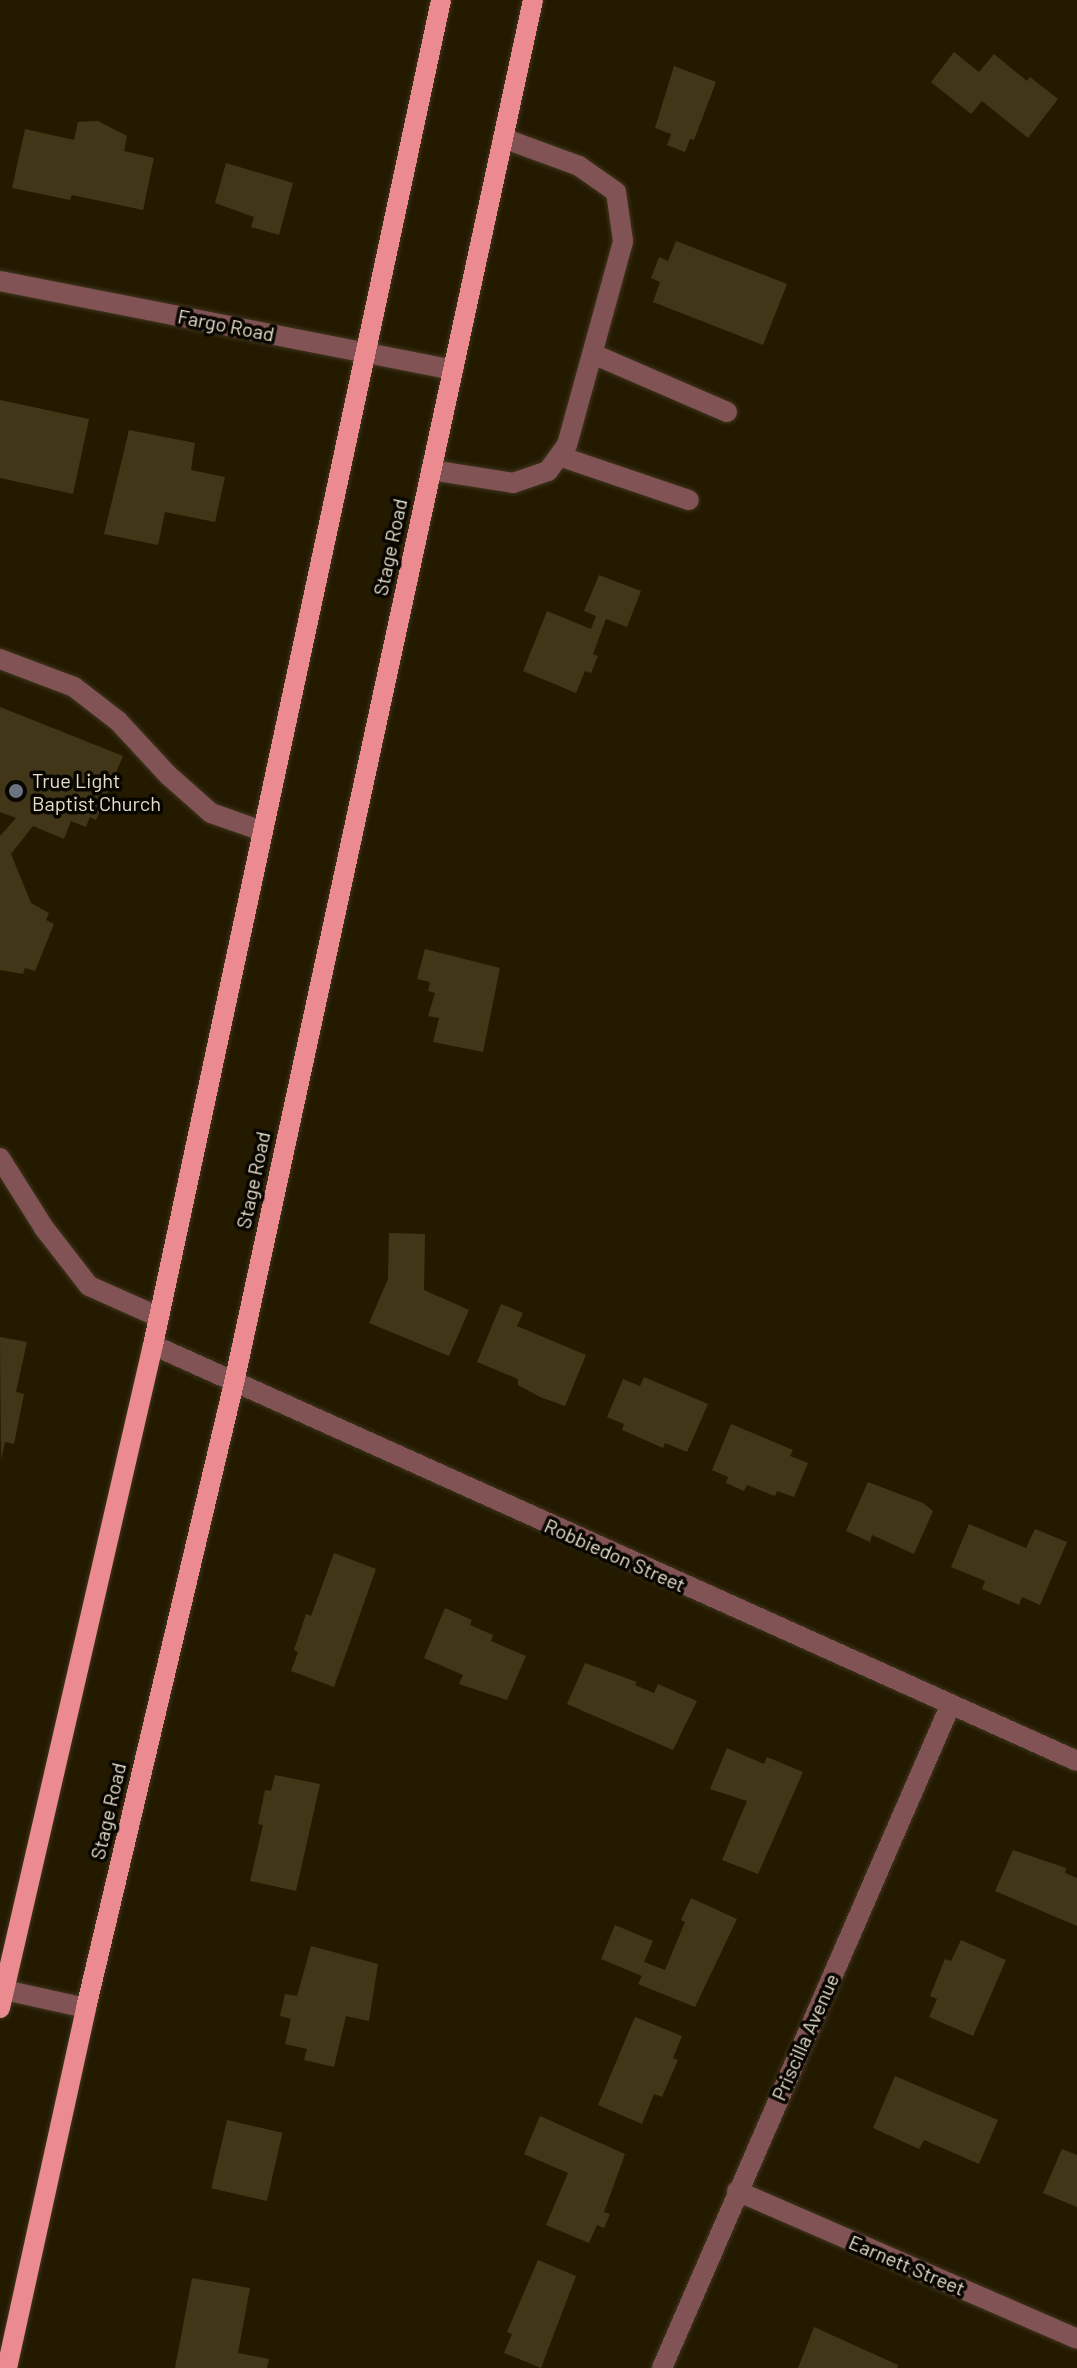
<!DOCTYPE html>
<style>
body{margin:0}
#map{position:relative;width:1077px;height:2368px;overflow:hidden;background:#241a00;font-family:Barlow,sans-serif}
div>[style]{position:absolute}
.building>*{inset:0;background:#413718;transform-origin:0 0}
.roads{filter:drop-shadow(0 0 2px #3f351d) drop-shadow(0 0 2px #3f351d)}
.minor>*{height:20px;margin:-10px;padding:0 10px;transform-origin:10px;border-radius:10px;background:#825355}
.major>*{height:20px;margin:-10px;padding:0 10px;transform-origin:10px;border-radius:10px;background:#eb8b90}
.dots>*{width:22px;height:22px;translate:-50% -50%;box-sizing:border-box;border:4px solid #090600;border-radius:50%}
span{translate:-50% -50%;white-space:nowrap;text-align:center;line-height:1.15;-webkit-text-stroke:7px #090600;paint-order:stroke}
.street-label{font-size:20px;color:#e4decd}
.poi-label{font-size:20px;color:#e4decd}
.left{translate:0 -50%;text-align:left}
</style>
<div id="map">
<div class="building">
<div style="clip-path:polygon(954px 52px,979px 72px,994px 54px,1027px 81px,1030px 77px,1058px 99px,1028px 138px,982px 101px,971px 114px,931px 82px)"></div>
<div style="clip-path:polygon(674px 66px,716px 82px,694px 140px,690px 139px,685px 152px,667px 145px,671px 134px,655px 128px)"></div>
<div style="clip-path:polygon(98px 121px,127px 136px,124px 151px,154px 158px,143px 210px,72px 195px,70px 200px,12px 188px,25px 129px,74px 140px,78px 122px)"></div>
<div style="clip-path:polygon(226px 163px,293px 183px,279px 235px,251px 227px,254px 217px,215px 203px)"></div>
<div style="clip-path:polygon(676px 241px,787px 284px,763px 345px,653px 302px,660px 282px,651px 278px,659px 257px,668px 261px)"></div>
<div style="clip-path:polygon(0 400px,89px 419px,73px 494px,0 478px)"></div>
<div style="clip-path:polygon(129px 430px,195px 443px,191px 470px,225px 477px,215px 522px,165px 512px,158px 545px,104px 534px)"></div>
<div style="clip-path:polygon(599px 575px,641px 591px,627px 627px,606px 619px,593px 654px,598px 656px,591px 673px,585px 671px,576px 693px,523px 671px,547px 611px,591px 629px,596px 616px,584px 611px)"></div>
<div style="clip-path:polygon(0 707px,123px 756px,96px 820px,90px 817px,86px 827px,71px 821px,64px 839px,33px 826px,11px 854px,31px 903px,49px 913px,46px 920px,54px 924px,35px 971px,25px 968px,23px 974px,0 970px,0 836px,16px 818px,0 812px)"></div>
<div style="clip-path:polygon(425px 949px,500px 968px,483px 1052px,433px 1042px,439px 1018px,428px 1016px,435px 993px,428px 991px,430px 982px,417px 979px)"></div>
<div style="clip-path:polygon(389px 1233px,425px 1234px,424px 1290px,469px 1310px,449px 1356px,369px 1323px,388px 1279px)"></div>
<div style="clip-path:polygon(501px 1304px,523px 1313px,517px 1326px,586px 1355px,565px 1406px,540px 1397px,518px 1385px,518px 1379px,477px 1362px)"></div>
<div style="clip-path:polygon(0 1337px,27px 1342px,16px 1392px,24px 1394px,14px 1444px,5px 1442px,1px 1460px)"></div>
<div style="clip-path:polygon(644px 1377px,708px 1404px,687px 1452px,665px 1443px,663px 1448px,622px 1430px,624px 1424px,607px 1417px,623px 1379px,640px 1386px)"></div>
<div style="clip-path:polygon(731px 1424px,793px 1450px,790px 1456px,808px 1463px,794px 1497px,777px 1491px,775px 1496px,747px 1485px,744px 1491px,726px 1483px,728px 1477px,712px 1470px)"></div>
<div style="clip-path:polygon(868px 1482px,923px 1503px,933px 1511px,914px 1554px,872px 1535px,870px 1542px,846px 1531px)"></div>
<div style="clip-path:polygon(969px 1524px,1026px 1548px,1035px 1529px,1067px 1542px,1040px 1605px,1022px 1597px,1019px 1605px,982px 1589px,985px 1581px,951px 1567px)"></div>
<div style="clip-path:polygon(334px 1553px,376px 1569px,334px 1687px,291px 1671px,298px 1652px,294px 1650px,306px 1614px,311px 1616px)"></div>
<div style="clip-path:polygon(445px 1608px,472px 1620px,470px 1625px,493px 1635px,491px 1641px,526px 1656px,507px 1700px,459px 1684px,463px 1675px,424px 1658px)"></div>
<div style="clip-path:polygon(585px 1663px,637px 1682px,635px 1685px,654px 1693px,658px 1684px,697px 1701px,673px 1750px,567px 1704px)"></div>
<div style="clip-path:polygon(727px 1748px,764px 1764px,767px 1757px,803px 1772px,758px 1874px,722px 1860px,747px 1801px,710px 1789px)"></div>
<div style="clip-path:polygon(275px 1775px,320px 1784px,296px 1891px,250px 1881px,263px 1825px,258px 1824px,265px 1790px,271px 1791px)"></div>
<div style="clip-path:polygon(1013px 1850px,1066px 1868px,1065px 1873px,1077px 1878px,1077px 1926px,995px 1891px)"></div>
<div style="clip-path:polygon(691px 1898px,737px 1919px,695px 2007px,638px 1984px,642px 1976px,601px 1959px,615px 1925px,653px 1941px,644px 1962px,665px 1970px,685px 1922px,681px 1920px)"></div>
<div style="clip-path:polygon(961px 1940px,1006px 1960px,973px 2036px,929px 2017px,937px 1999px,930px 1996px,945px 1959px,951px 1961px)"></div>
<div style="clip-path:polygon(311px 1946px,378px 1964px,369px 2021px,346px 2016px,334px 2067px,304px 2060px,307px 2049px,285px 2044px,291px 2019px,280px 2016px,285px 1994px,297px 1996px)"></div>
<div style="clip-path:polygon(635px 2017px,682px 2036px,673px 2058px,678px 2060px,662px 2097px,654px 2094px,642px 2124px,598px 2105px)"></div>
<div style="clip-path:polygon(895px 2076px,998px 2120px,979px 2164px,924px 2140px,919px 2149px,873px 2128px)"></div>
<div style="clip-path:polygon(540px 2116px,625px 2154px,604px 2212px,610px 2214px,604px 2228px,597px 2225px,589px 2243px,546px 2225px,568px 2173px,524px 2154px)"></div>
<div style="left:227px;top:2120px;width:57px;height:70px;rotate:13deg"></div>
<div style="clip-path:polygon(1062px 2149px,1077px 2155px,1077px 2207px,1043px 2193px)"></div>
<div style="clip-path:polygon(538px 2260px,576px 2276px,541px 2368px,504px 2353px,512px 2334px,507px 2332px)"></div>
<div style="clip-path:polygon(192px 2278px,250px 2288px,238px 2353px,269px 2359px,267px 2368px,175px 2368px)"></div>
<div style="clip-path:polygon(814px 2327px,898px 2365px,897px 2368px,798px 2368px)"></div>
</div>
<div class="roads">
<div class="minor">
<div style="left:0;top:281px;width:462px;rotate:11.1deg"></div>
<div style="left:593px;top:354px;width:146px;rotate:23.4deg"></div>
<div style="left:559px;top:456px;width:137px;rotate:18.7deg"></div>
<div style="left:431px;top:470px;width:83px;rotate:9deg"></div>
<div style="left:513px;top:483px;width:37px;rotate:-19deg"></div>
<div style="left:548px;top:471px;width:32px;rotate:-54deg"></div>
<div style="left:567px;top:445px;width:212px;rotate:-74.6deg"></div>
<div style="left:623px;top:241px;width:49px;rotate:-98.1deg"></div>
<div style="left:616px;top:192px;width:45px;rotate:-144.9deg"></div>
<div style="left:579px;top:166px;width:81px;rotate:-159.8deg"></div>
<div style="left:0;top:659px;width:79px;rotate:20.7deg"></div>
<div style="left:74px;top:687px;width:56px;rotate:37.7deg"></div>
<div style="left:118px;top:721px;width:74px;rotate:47.2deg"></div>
<div style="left:168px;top:775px;width:57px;rotate:41.5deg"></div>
<div style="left:211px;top:813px;width:54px;rotate:19.4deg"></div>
<div style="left:0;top:1158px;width:83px;rotate:57.8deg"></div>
<div style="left:44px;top:1228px;width:73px;rotate:52.2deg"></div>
<div style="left:89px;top:1286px;width:77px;rotate:23.9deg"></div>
<div style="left:153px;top:1345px;width:1013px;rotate:24.24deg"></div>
<div style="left:0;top:1989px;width:88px;rotate:12.5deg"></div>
<div style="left:737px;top:2191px;width:371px;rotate:23.5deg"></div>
<div style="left:662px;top:2368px;width:722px;rotate:-66.49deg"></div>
</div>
<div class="major">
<div style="left:0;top:2008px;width:680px;rotate:-77.01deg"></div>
<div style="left:153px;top:1345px;width:1375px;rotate:-77.91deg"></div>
<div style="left:7px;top:2368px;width:369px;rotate:-77.6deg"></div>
<div style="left:86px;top:2008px;width:642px;rotate:-76.68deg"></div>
<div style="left:234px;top:1383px;width:1415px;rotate:-77.8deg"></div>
</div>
</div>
<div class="dots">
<div style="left:16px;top:791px;background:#6b7280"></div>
</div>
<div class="street-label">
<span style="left:226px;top:325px;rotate:11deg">Fargo Road</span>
<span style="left:390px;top:547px;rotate:-78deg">Stage Road</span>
<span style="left:253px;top:1180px;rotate:-78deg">Stage Road</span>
<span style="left:615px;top:1555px;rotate:24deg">Robbiedon Street</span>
<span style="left:108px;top:1811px;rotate:-77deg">Stage Road</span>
<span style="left:805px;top:2037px;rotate:-66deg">Priscilla Avenue</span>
<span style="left:907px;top:2265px;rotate:23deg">Earnett Street</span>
</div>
<div class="poi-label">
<span class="left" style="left:32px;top:792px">True Light<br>Baptist Church</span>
</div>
</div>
